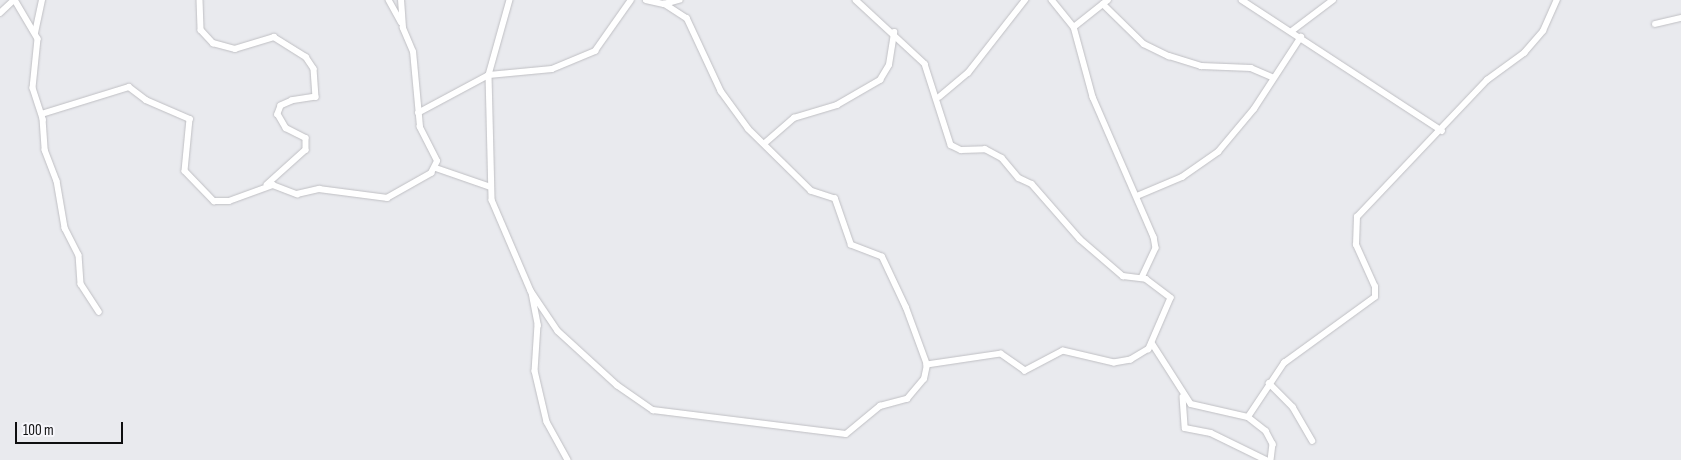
<!DOCTYPE html>
<style>
body{margin:0}
#map{position:relative;width:1681px;height:460px;overflow:hidden;background:#e9eaee;font-family:"Sofia Sans Condensed",sans-serif}
div>[style]{position:absolute}
.roads{filter:drop-shadow(0 0 1px #bfbfc3) drop-shadow(0 0 1px #bfbfc3)}
.minor>*{height:5.5px;margin:-2.75px;padding:0 2.75px;transform-origin:2.75px;border-radius:2.75px;background:#fff}
span{translate:-50% -50%;white-space:nowrap;text-align:center;line-height:1.15;-webkit-text-stroke:4.5px #f7f7fc;paint-order:stroke}
.scale{position:absolute;left:15px;top:422px;width:108px;height:22px;box-sizing:border-box;border:2px solid #0f0f10;border-top:0;padding-left:6px;font-size:15px;line-height:18px;white-space:nowrap;color:#0f0f10;-webkit-text-stroke:4px #f7f7fc;paint-order:stroke}
</style>
<div id="map">
<div class="roads">
<div class="minor">
<div style="left:15px;top:0;width:45px;rotate:59.5deg"></div>
<div style="left:38px;top:39px;width:49px;rotate:95.8deg"></div>
<div style="left:33px;top:88px;width:33px;rotate:72deg"></div>
<div style="left:43px;top:119px;width:31px;rotate:86deg"></div>
<div style="left:45px;top:150px;width:33px;rotate:69deg"></div>
<div style="left:57px;top:181px;width:48px;rotate:80.3deg"></div>
<div style="left:65px;top:228px;width:30px;rotate:63deg"></div>
<div style="left:79px;top:255px;width:29px;rotate:86deg"></div>
<div style="left:81px;top:284px;width:33px;rotate:57deg"></div>
<div style="left:200px;top:0;width:30px;rotate:88deg"></div>
<div style="left:201px;top:30px;width:18px;rotate:47deg"></div>
<div style="left:213px;top:43px;width:23px;rotate:15deg"></div>
<div style="left:235px;top:49px;width:41px;rotate:-17.1deg"></div>
<div style="left:274px;top:37px;width:38px;rotate:32deg"></div>
<div style="left:306px;top:57px;width:14px;rotate:56deg"></div>
<div style="left:314px;top:69px;width:28px;rotate:86deg"></div>
<div style="left:316px;top:97px;width:24px;rotate:171deg"></div>
<div style="left:292px;top:101px;width:12px;rotate:156deg"></div>
<div style="left:281px;top:106px;width:9px;rotate:111deg"></div>
<div style="left:278px;top:114px;width:16px;rotate:60deg"></div>
<div style="left:286px;top:128px;width:22px;rotate:27deg"></div>
<div style="left:306px;top:138px;width:12px;rotate:90deg"></div>
<div style="left:306px;top:150px;width:52px;rotate:138.1deg"></div>
<div style="left:389px;top:0;width:25px;rotate:61deg"></div>
<div style="left:510px;top:0;width:78px;rotate:105.6deg"></div>
<div style="left:489px;top:75px;width:125px;rotate:88.6deg"></div>
<div style="left:492px;top:200px;width:99px;rotate:66.8deg"></div>
<div style="left:531px;top:291px;width:48px;rotate:56deg"></div>
<div style="left:558px;top:331px;width:80px;rotate:42.5deg"></div>
<div style="left:617px;top:385px;width:44px;rotate:34.8deg"></div>
<div style="left:653px;top:410px;width:194px;rotate:7.1deg"></div>
<div style="left:846px;top:434px;width:44px;rotate:-39.5deg"></div>
<div style="left:880px;top:406px;width:28px;rotate:-15deg"></div>
<div style="left:907px;top:399px;width:26px;rotate:-50deg"></div>
<div style="left:924px;top:379px;width:14px;rotate:-78deg"></div>
<div style="left:927px;top:365px;width:61px;rotate:-110.2deg"></div>
<div style="left:906px;top:308px;width:56px;rotate:-115.2deg"></div>
<div style="left:882px;top:257px;width:33px;rotate:-159deg"></div>
<div style="left:851px;top:245px;width:49px;rotate:-109.2deg"></div>
<div style="left:835px;top:199px;width:25px;rotate:-162deg"></div>
<div style="left:811px;top:191px;width:88px;rotate:-135.5deg"></div>
<div style="left:748px;top:129px;width:46px;rotate:-126.1deg"></div>
<div style="left:721px;top:92px;width:81px;rotate:-115deg"></div>
<div style="left:687px;top:19px;width:27px;rotate:-147deg"></div>
<div style="left:646px;top:0;width:18px;rotate:13deg"></div>
<div style="left:664px;top:4px;width:16px;rotate:-15deg"></div>
<div style="left:856px;top:0;width:94px;rotate:42.8deg"></div>
<div style="left:925px;top:64px;width:85px;rotate:72.2deg"></div>
<div style="left:951px;top:145px;width:11px;rotate:27deg"></div>
<div style="left:961px;top:150px;width:24px;rotate:-2deg"></div>
<div style="left:985px;top:149px;width:19px;rotate:28deg"></div>
<div style="left:1002px;top:158px;width:26px;rotate:50deg"></div>
<div style="left:1019px;top:178px;width:14px;rotate:25deg"></div>
<div style="left:1032px;top:184px;width:73px;rotate:48.9deg"></div>
<div style="left:1080px;top:239px;width:57px;rotate:40.7deg"></div>
<div style="left:1123px;top:276px;width:23px;rotate:7deg"></div>
<div style="left:1146px;top:279px;width:31px;rotate:37deg"></div>
<div style="left:1171px;top:298px;width:56px;rotate:113.3deg"></div>
<div style="left:1149px;top:349px;width:21px;rotate:149deg"></div>
<div style="left:1131px;top:360px;width:17px;rotate:170deg"></div>
<div style="left:1114px;top:363px;width:52px;rotate:-166.8deg"></div>
<div style="left:1063px;top:351px;width:43px;rotate:152.2deg"></div>
<div style="left:1025px;top:371px;width:29px;rotate:-145deg"></div>
<div style="left:1001px;top:354px;width:75px;rotate:171.5deg"></div>
<div style="left:1052px;top:0;width:35px;rotate:51deg"></div>
<div style="left:1074px;top:27px;width:73px;rotate:74.8deg"></div>
<div style="left:1093px;top:97px;width:153px;rotate:66.5deg"></div>
<div style="left:1154px;top:237px;width:11px;rotate:80deg"></div>
<div style="left:1156px;top:248px;width:33px;rotate:115deg"></div>
<div style="left:1242px;top:0;width:239px;rotate:33.2deg"></div>
<div style="left:1103px;top:4px;width:57px;rotate:44.3deg"></div>
<div style="left:1144px;top:44px;width:28px;rotate:26deg"></div>
<div style="left:1169px;top:56px;width:34px;rotate:17deg"></div>
<div style="left:1201px;top:66px;width:50px;rotate:2.3deg"></div>
<div style="left:1251px;top:68px;width:23px;rotate:23deg"></div>
<div style="left:0;top:13px;width:19px;rotate:-43deg"></div>
<div style="left:1655px;top:24px;width:27px;rotate:-13deg"></div>
<div style="left:1074px;top:27px;width:43px;rotate:-38.5deg"></div>
<div style="left:1292px;top:31px;width:51px;rotate:-37.1deg"></div>
<div style="left:35px;top:33px;width:34px;rotate:-78deg"></div>
<div style="left:939px;top:97px;width:38px;rotate:-40deg"></div>
<div style="left:968px;top:73px;width:93px;rotate:-52deg"></div>
<div style="left:418px;top:113px;width:81px;rotate:-28.2deg"></div>
<div style="left:489px;top:75px;width:63px;rotate:-5.4deg"></div>
<div style="left:552px;top:69px;width:47px;rotate:-22.7deg"></div>
<div style="left:595px;top:51px;width:62px;rotate:-54.8deg"></div>
<div style="left:42px;top:114px;width:91px;rotate:-17.2deg"></div>
<div style="left:129px;top:87px;width:21px;rotate:37deg"></div>
<div style="left:146px;top:100px;width:48px;rotate:23.4deg"></div>
<div style="left:190px;top:119px;width:52px;rotate:95.5deg"></div>
<div style="left:185px;top:171px;width:42px;rotate:46deg"></div>
<div style="left:214px;top:201px;width:15px"></div>
<div style="left:229px;top:201px;width:47px;rotate:-20deg"></div>
<div style="left:273px;top:185px;width:26px;rotate:21deg"></div>
<div style="left:297px;top:194px;width:23px;rotate:-13deg"></div>
<div style="left:319px;top:189px;width:69px;rotate:7.5deg"></div>
<div style="left:387px;top:198px;width:51px;rotate:-29.6deg"></div>
<div style="left:431px;top:173px;width:13px;rotate:-63deg"></div>
<div style="left:437px;top:161px;width:38px;rotate:-117deg"></div>
<div style="left:420px;top:127px;width:75px;rotate:-95.3deg"></div>
<div style="left:413px;top:52px;width:26px;rotate:-113deg"></div>
<div style="left:403px;top:28px;width:28px;rotate:-94deg"></div>
<div style="left:765px;top:143px;width:38px;rotate:-41deg"></div>
<div style="left:794px;top:118px;width:45px;rotate:-16.8deg"></div>
<div style="left:837px;top:105px;width:50px;rotate:-30.2deg"></div>
<div style="left:880px;top:80px;width:17px;rotate:-59deg"></div>
<div style="left:889px;top:65px;width:33px;rotate:-81deg"></div>
<div style="left:436px;top:168px;width:58px;rotate:19.1deg"></div>
<div style="left:1137px;top:196px;width:49px;rotate:-22.9deg"></div>
<div style="left:1182px;top:177px;width:44px;rotate:-34.8deg"></div>
<div style="left:1218px;top:152px;width:56px;rotate:-50.1deg"></div>
<div style="left:1254px;top:109px;width:86px;rotate:-56.9deg"></div>
<div style="left:532px;top:293px;width:33px;rotate:79deg"></div>
<div style="left:538px;top:325px;width:46px;rotate:93.7deg"></div>
<div style="left:535px;top:371px;width:52px;rotate:76.8deg"></div>
<div style="left:547px;top:422px;width:43px;rotate:61.1deg"></div>
<div style="left:1152px;top:343px;width:72px;rotate:57.4deg"></div>
<div style="left:1191px;top:404px;width:58px;rotate:12.8deg"></div>
<div style="left:1248px;top:417px;width:23px;rotate:38deg"></div>
<div style="left:1266px;top:431px;width:15px;rotate:62deg"></div>
<div style="left:1273px;top:444px;width:16px;rotate:97deg"></div>
<div style="left:1269px;top:383px;width:34px;rotate:45deg"></div>
<div style="left:1293px;top:407px;width:39px;rotate:60deg"></div>
<div style="left:1183px;top:397px;width:31px;rotate:86deg"></div>
<div style="left:1185px;top:428px;width:26px;rotate:11deg"></div>
<div style="left:1211px;top:433px;width:61px;rotate:26.1deg"></div>
<div style="left:1248px;top:417px;width:65px;rotate:-56.3deg"></div>
<div style="left:1284px;top:363px;width:112px;rotate:-36deg"></div>
<div style="left:1375px;top:297px;width:10px;rotate:-90deg"></div>
<div style="left:1375px;top:287px;width:46px;rotate:-114.3deg"></div>
<div style="left:1356px;top:245px;width:28px;rotate:-88deg"></div>
<div style="left:1357px;top:217px;width:189px;rotate:-46.5deg"></div>
<div style="left:1487px;top:80px;width:46px;rotate:-36.1deg"></div>
<div style="left:1524px;top:53px;width:29px;rotate:-49deg"></div>
<div style="left:1543px;top:31px;width:34px;rotate:-66deg"></div>
</div>
</div>
<div class="scale">100 m</div>
</div>
